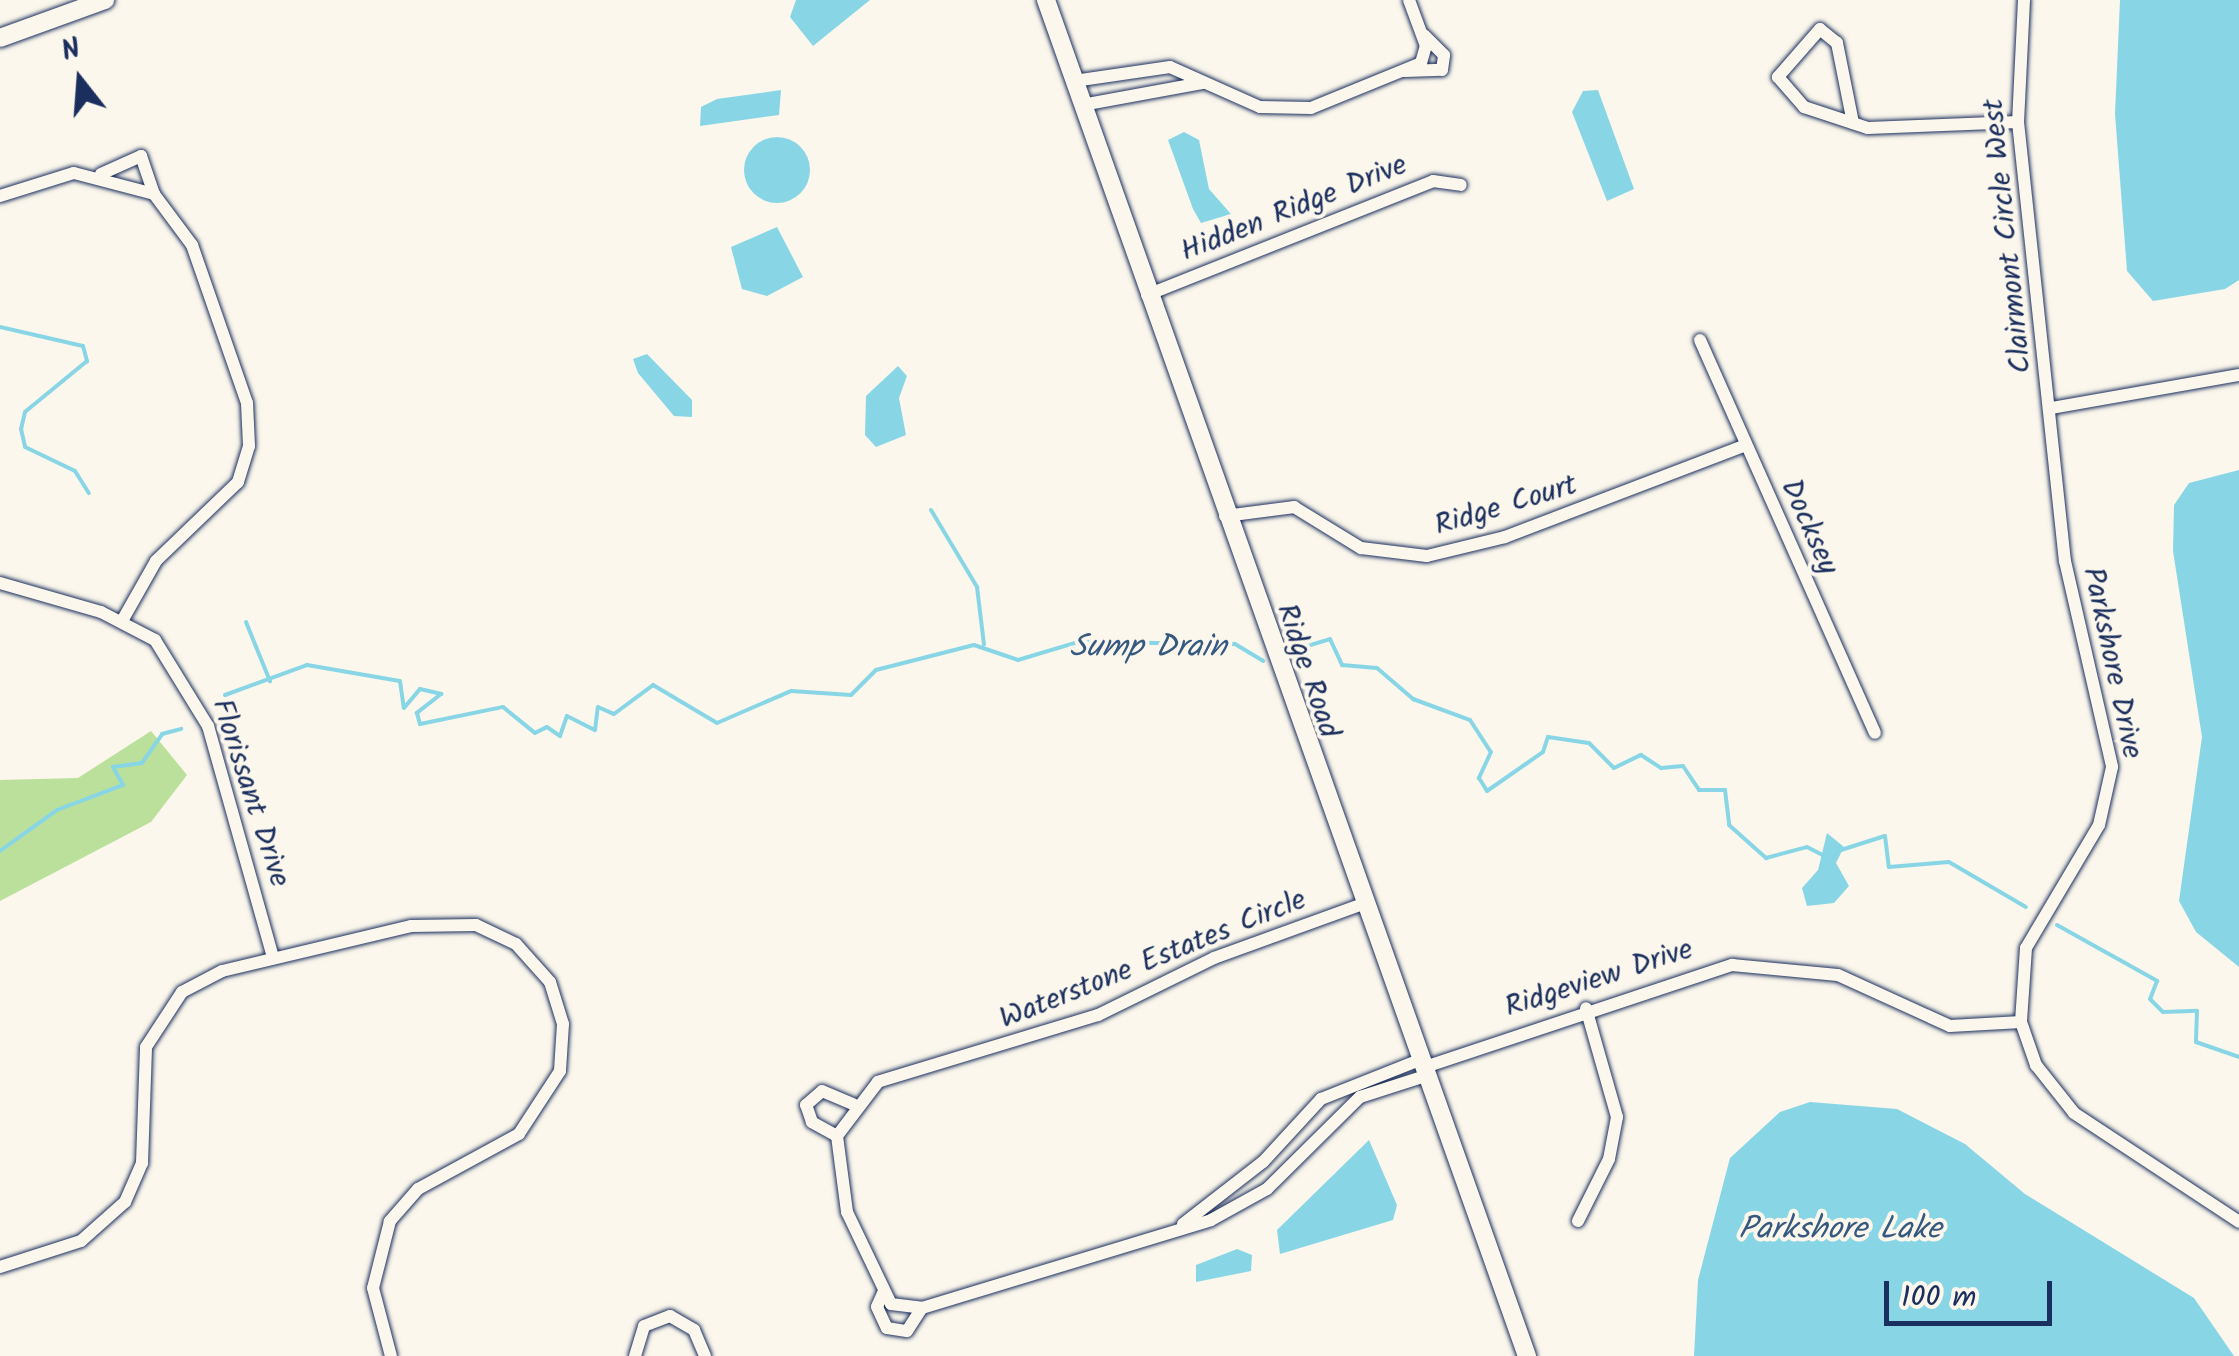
<!DOCTYPE html>
<style>
body{margin:0}
#map{position:relative;width:2239px;height:1356px;overflow:hidden;background:#fbf7ec;font-family:Kalam,sans-serif}
div>[style]{position:absolute}
.green>*{inset:0;background:#bbe09b}
.water>*{inset:0;background:#88d6e5}
.round{border-radius:50%}
.stream>*{height:4px;margin:-2px;padding:0 2px;transform-origin:2px;border-radius:2px;background:#88d6e5}
.roads{filter:drop-shadow(0 0 2px #1b2f5e) drop-shadow(0 0 2px #1b2f5e)}
.street>*{height:12px;margin:-6px;padding:0 6px;transform-origin:6px;border-radius:6px;background:#fbf7ec}
.secondary>*{height:18px;margin:-9px;padding:0 9px;transform-origin:9px;border-radius:9px;background:#fbf7ec}
span{translate:-50% -50%;white-space:nowrap;text-align:center;line-height:1.15;-webkit-text-stroke:8px #fbf7ec;paint-order:stroke}
.street-label{font-size:30px;color:#1b2f5e}
.water-label{font-size:32px;color:#365980;font-style:italic}
.north{position:absolute;left:30px;top:30px;width:100px;height:100px;-webkit-text-stroke:8px #fbf7ec;paint-order:stroke;rotate:343deg;font-size:28px;font-weight:700;line-height:40px;text-align:center;color:#1b2f5e}
.north::after{content:'';display:block;margin:auto;width:35px;height:45px;background:#1b2f5e;clip-path:polygon(50% 0,100% 100%,50% 72%,0 100%)}
.scale{position:absolute;left:1884px;top:1281px;width:168px;height:45px;box-sizing:border-box;border:5px solid #1b2f5e;border-top:0;padding-left:12px;font-size:30px;line-height:35px;white-space:nowrap;color:#1b2f5e;-webkit-text-stroke:8px #fbf7ec;paint-order:stroke}
</style>
<div id="map">
<div class="green">
<div style="clip-path:polygon(151px 731px,187px 775px,151px 822px,0 901px,0 780px,78px 778px)"></div>
</div>
<div class="water">
<div style="clip-path:polygon(796px 0,870px 0,813px 46px,790px 17px)"></div>
<div style="clip-path:polygon(2120px 0,2239px 0,2239px 280px,2225px 289px,2153px 301px,2127px 271px,2115px 114px)"></div>
<div style="clip-path:polygon(781px 90px,779px 115px,700px 126px,701px 107px,717px 99px)"></div>
<div style="clip-path:polygon(1598px 90px,1634px 189px,1607px 201px,1572px 112px,1583px 91px)"></div>
<div style="clip-path:polygon(1184px 132px,1199px 140px,1209px 189px,1231px 214px,1201px 223px,1193px 209px,1168px 140px)"></div>
<div class="round" style="left:744px;top:137px;width:66px;height:66px"></div>
<div style="clip-path:polygon(777px 227px,803px 277px,767px 296px,742px 289px,731px 247px)"></div>
<div style="clip-path:polygon(647px 354px,692px 400px,692px 417px,674px 416px,638px 373px,633px 359px)"></div>
<div style="clip-path:polygon(898px 366px,907px 376px,899px 398px,906px 435px,876px 447px,865px 435px,866px 396px)"></div>
<div style="clip-path:polygon(2239px 470px,2239px 967px,2196px 932px,2179px 901px,2202px 737px,2173px 551px,2174px 505px,2189px 483px)"></div>
<div style="clip-path:polygon(1827px 833px,1844px 847px,1836px 863px,1849px 886px,1834px 903px,1807px 906px,1802px 888px,1818px 870px)"></div>
<div style="clip-path:polygon(1810px 1102px,1897px 1109px,1965px 1144px,2025px 1194px,2194px 1298px,2234px 1356px,1694px 1356px,1698px 1280px,1730px 1158px,1780px 1112px)"></div>
<div style="clip-path:polygon(1369px 1140px,1397px 1205px,1393px 1220px,1280px 1254px,1277px 1230px)"></div>
<div style="clip-path:polygon(1237px 1249px,1252px 1255px,1251px 1271px,1196px 1282px,1196px 1265px)"></div>
</div>
<div class="stream">
<div style="left:0;top:327px;width:85px;rotate:12.9deg"></div>
<div style="left:83px;top:346px;width:16px;rotate:75deg"></div>
<div style="left:87px;top:361px;width:80px;rotate:140.6deg"></div>
<div style="left:25px;top:412px;width:17px;rotate:103deg"></div>
<div style="left:21px;top:429px;width:18px;rotate:77deg"></div>
<div style="left:25px;top:447px;width:55px;rotate:25.6deg"></div>
<div style="left:75px;top:471px;width:26px;rotate:58deg"></div>
<div style="left:931px;top:510px;width:90px;rotate:59.1deg"></div>
<div style="left:977px;top:587px;width:58px;rotate:83.1deg"></div>
<div style="left:246px;top:622px;width:64px;rotate:67.9deg"></div>
<div style="left:1284px;top:653px;width:48px;rotate:-16.9deg"></div>
<div style="left:1330px;top:639px;width:29px;rotate:65deg"></div>
<div style="left:1342px;top:665px;width:35px;rotate:5deg"></div>
<div style="left:1377px;top:668px;width:48px;rotate:40.7deg"></div>
<div style="left:1413px;top:699px;width:61px;rotate:20.2deg"></div>
<div style="left:1470px;top:720px;width:38px;rotate:57deg"></div>
<div style="left:1491px;top:752px;width:29px;rotate:115deg"></div>
<div style="left:1479px;top:778px;width:15px;rotate:58deg"></div>
<div style="left:1487px;top:791px;width:68px;rotate:-34.9deg"></div>
<div style="left:1543px;top:752px;width:16px;rotate:-72deg"></div>
<div style="left:1548px;top:737px;width:41px;rotate:8.3deg"></div>
<div style="left:1589px;top:743px;width:35px;rotate:45deg"></div>
<div style="left:1614px;top:768px;width:30px;rotate:-26deg"></div>
<div style="left:1641px;top:755px;width:24px;rotate:33deg"></div>
<div style="left:1661px;top:768px;width:22px;rotate:-5deg"></div>
<div style="left:1683px;top:766px;width:29px;rotate:56deg"></div>
<div style="left:1699px;top:790px;width:26px"></div>
<div style="left:1725px;top:790px;width:35px;rotate:83deg"></div>
<div style="left:1729px;top:825px;width:50px;rotate:41.7deg"></div>
<div style="left:1766px;top:858px;width:42px;rotate:-15deg"></div>
<div style="left:1807px;top:847px;width:18px;rotate:27deg"></div>
<div style="left:225px;top:695px;width:87px;rotate:-20.1deg"></div>
<div style="left:307px;top:665px;width:94px;rotate:9.8deg"></div>
<div style="left:400px;top:681px;width:27px;rotate:82deg"></div>
<div style="left:404px;top:708px;width:25px;rotate:-50deg"></div>
<div style="left:420px;top:689px;width:22px;rotate:13deg"></div>
<div style="left:441px;top:694px;width:31px;rotate:142deg"></div>
<div style="left:417px;top:713px;width:11px;rotate:75deg"></div>
<div style="left:420px;top:724px;width:85px;rotate:-11.6deg"></div>
<div style="left:503px;top:707px;width:41px;rotate:39.1deg"></div>
<div style="left:535px;top:733px;width:13px;rotate:-27deg"></div>
<div style="left:547px;top:727px;width:16px;rotate:35deg"></div>
<div style="left:560px;top:736px;width:21px;rotate:-71deg"></div>
<div style="left:567px;top:716px;width:31px;rotate:27deg"></div>
<div style="left:595px;top:730px;width:23px;rotate:-83deg"></div>
<div style="left:598px;top:707px;width:17px;rotate:24deg"></div>
<div style="left:614px;top:714px;width:49px;rotate:-36.6deg"></div>
<div style="left:653px;top:685px;width:74px;rotate:30.7deg"></div>
<div style="left:717px;top:723px;width:81px;rotate:-23.4deg"></div>
<div style="left:791px;top:691px;width:60px;rotate:3.8deg"></div>
<div style="left:851px;top:695px;width:35px;rotate:-45deg"></div>
<div style="left:876px;top:670px;width:101px;rotate:-14.3deg"></div>
<div style="left:974px;top:645px;width:46px;rotate:18.8deg"></div>
<div style="left:1018px;top:660px;width:63px;rotate:-16.7deg"></div>
<div style="left:1078px;top:642px;width:157px;rotate:0.7deg"></div>
<div style="left:1235px;top:644px;width:33px;rotate:31deg"></div>
<div style="left:1841px;top:850px;width:46px;rotate:-17.7deg"></div>
<div style="left:1885px;top:836px;width:31px;rotate:83deg"></div>
<div style="left:1889px;top:867px;width:60px;rotate:-4.8deg"></div>
<div style="left:1949px;top:862px;width:89px;rotate:30.3deg"></div>
<div style="left:0;top:851px;width:70px;rotate:-35.7deg"></div>
<div style="left:57px;top:810px;width:71px;rotate:-20.7deg"></div>
<div style="left:123px;top:785px;width:21px;rotate:-119deg"></div>
<div style="left:113px;top:767px;width:29px;rotate:-8deg"></div>
<div style="left:142px;top:763px;width:35px;rotate:-55deg"></div>
<div style="left:162px;top:734px;width:20px;rotate:-15deg"></div>
<div style="left:2057px;top:925px;width:115px;rotate:29.2deg"></div>
<div style="left:2157px;top:981px;width:19px;rotate:111deg"></div>
<div style="left:2150px;top:999px;width:18px;rotate:45deg"></div>
<div style="left:2163px;top:1012px;width:34px;rotate:-2deg"></div>
<div style="left:2197px;top:1011px;width:31px;rotate:92deg"></div>
<div style="left:2196px;top:1042px;width:46px;rotate:19.2deg"></div>
</div>
<div class="roads">
<div class="street">
<div style="left:2024px;top:0;width:122px;rotate:92.8deg"></div>
<div style="left:2018px;top:122px;width:442px;rotate:83.9deg"></div>
<div style="left:2065px;top:561px;width:211px;rotate:77.1deg"></div>
<div style="left:2112px;top:767px;width:59px;rotate:102.6deg"></div>
<div style="left:2099px;top:825px;width:143px;rotate:120.7deg"></div>
<div style="left:2026px;top:948px;width:74px;rotate:93.9deg"></div>
<div style="left:2021px;top:1022px;width:46px;rotate:70.8deg"></div>
<div style="left:2036px;top:1065px;width:61px;rotate:51.6deg"></div>
<div style="left:2074px;top:1113px;width:198px;rotate:33.4deg"></div>
<div style="left:1405px;top:71px;width:37px;rotate:-2deg"></div>
<div style="left:1442px;top:70px;width:15px;rotate:-82deg"></div>
<div style="left:1444px;top:55px;width:28px;rotate:-135deg"></div>
<div style="left:1074px;top:81px;width:97px;rotate:-8.3deg"></div>
<div style="left:1170px;top:67px;width:98px;rotate:24deg"></div>
<div style="left:1260px;top:107px;width:51px;rotate:1.1deg"></div>
<div style="left:1311px;top:108px;width:119px;rotate:-22.2deg"></div>
<div style="left:1421px;top:63px;width:18px;rotate:-74deg"></div>
<div style="left:1426px;top:46px;width:49px;rotate:-110.3deg"></div>
<div style="left:1082px;top:105px;width:122px;rotate:-10.4deg"></div>
<div style="left:1853px;top:123px;width:82px;rotate:-101.3deg"></div>
<div style="left:1837px;top:43px;width:22px;rotate:-141deg"></div>
<div style="left:1820px;top:29px;width:64px;rotate:131.2deg"></div>
<div style="left:1778px;top:77px;width:40px;rotate:49deg"></div>
<div style="left:1804px;top:107px;width:67px;rotate:18.2deg"></div>
<div style="left:1868px;top:128px;width:150px;rotate:-2.3deg"></div>
<div style="left:101px;top:174px;width:44px;rotate:-24.2deg"></div>
<div style="left:141px;top:156px;width:40px;rotate:71.1deg"></div>
<div style="left:0;top:196px;width:77px;rotate:-17.3deg"></div>
<div style="left:74px;top:173px;width:83px;rotate:14.7deg"></div>
<div style="left:154px;top:194px;width:64px;rotate:53.3deg"></div>
<div style="left:192px;top:245px;width:167px;rotate:70.8deg"></div>
<div style="left:247px;top:403px;width:43px;rotate:87.3deg"></div>
<div style="left:249px;top:446px;width:38px;rotate:107deg"></div>
<div style="left:238px;top:482px;width:114px;rotate:136.1deg"></div>
<div style="left:156px;top:561px;width:69px;rotate:119.5deg"></div>
<div style="left:1147px;top:295px;width:308px;rotate:-21.7deg"></div>
<div style="left:1433px;top:181px;width:28px;rotate:8deg"></div>
<div style="left:1700px;top:340px;width:430px;rotate:66deg"></div>
<div style="left:2051px;top:408px;width:191px;rotate:-10deg"></div>
<div style="left:1225px;top:516px;width:70px;rotate:-7.4deg"></div>
<div style="left:1294px;top:507px;width:79px;rotate:31.5deg"></div>
<div style="left:1361px;top:548px;width:66px;rotate:6.9deg"></div>
<div style="left:1427px;top:556px;width:80px;rotate:-13.7deg"></div>
<div style="left:1505px;top:537px;width:258px;rotate:-20.9deg"></div>
<div style="left:0;top:583px;width:105px;rotate:16deg"></div>
<div style="left:101px;top:612px;width:61px;rotate:27.4deg"></div>
<div style="left:155px;top:640px;width:101px;rotate:58.4deg"></div>
<div style="left:208px;top:726px;width:241px;rotate:74.3deg"></div>
<div style="left:1363px;top:904px;width:158px;rotate:160.1deg"></div>
<div style="left:1214px;top:958px;width:129px;rotate:153.8deg"></div>
<div style="left:1098px;top:1015px;width:230px;rotate:163.1deg"></div>
<div style="left:878px;top:1082px;width:68px;rotate:127.2deg"></div>
<div style="left:837px;top:1136px;width:77px;rotate:82.5deg"></div>
<div style="left:847px;top:1212px;width:102px;rotate:64.4deg"></div>
<div style="left:891px;top:1304px;width:31px;rotate:7deg"></div>
<div style="left:922px;top:1308px;width:302px;rotate:-16.9deg"></div>
<div style="left:1211px;top:1220px;width:64px;rotate:-29deg"></div>
<div style="left:1267px;top:1189px;width:131px;rotate:-44.7deg"></div>
<div style="left:1360px;top:1097px;width:71px;rotate:-17.9deg"></div>
<div style="left:1425px;top:1067px;width:324px;rotate:-18.4deg"></div>
<div style="left:1732px;top:965px;width:106px;rotate:5.4deg"></div>
<div style="left:1838px;top:975px;width:123px;rotate:24.5deg"></div>
<div style="left:1950px;top:1026px;width:71px;rotate:-3.2deg"></div>
<div style="left:837px;top:1136px;width:29px;rotate:-151deg"></div>
<div style="left:812px;top:1122px;width:18px;rotate:-109deg"></div>
<div style="left:806px;top:1105px;width:21px;rotate:-41deg"></div>
<div style="left:822px;top:1091px;width:34px;rotate:23deg"></div>
<div style="left:1578px;top:1221px;width:69px;rotate:-63.4deg"></div>
<div style="left:1609px;top:1159px;width:43px;rotate:-79.2deg"></div>
<div style="left:1617px;top:1117px;width:113px;rotate:-105.9deg"></div>
<div style="left:1183px;top:1224px;width:101px;rotate:-37.8deg"></div>
<div style="left:1263px;top:1162px;width:86px;rotate:-47.4deg"></div>
<div style="left:1321px;top:1099px;width:109px;rotate:-21.6deg"></div>
<div style="left:0;top:1267px;width:85px;rotate:-17.8deg"></div>
<div style="left:81px;top:1241px;width:59px;rotate:-41.6deg"></div>
<div style="left:125px;top:1202px;width:43px;rotate:-66.4deg"></div>
<div style="left:142px;top:1163px;width:116px;rotate:-88deg"></div>
<div style="left:146px;top:1047px;width:66px;rotate:-56.8deg"></div>
<div style="left:182px;top:992px;width:45px;rotate:-27.7deg"></div>
<div style="left:222px;top:971px;width:194px;rotate:-13.4deg"></div>
<div style="left:411px;top:926px;width:65px;rotate:-0.9deg"></div>
<div style="left:476px;top:925px;width:44px;rotate:25.4deg"></div>
<div style="left:516px;top:944px;width:51px;rotate:48.2deg"></div>
<div style="left:550px;top:982px;width:44px;rotate:72.8deg"></div>
<div style="left:563px;top:1024px;width:47px;rotate:93.7deg"></div>
<div style="left:560px;top:1071px;width:75px;rotate:123.1deg"></div>
<div style="left:519px;top:1134px;width:115px;rotate:151.4deg"></div>
<div style="left:418px;top:1189px;width:43px;rotate:131.2deg"></div>
<div style="left:390px;top:1221px;width:69px;rotate:104.2deg"></div>
<div style="left:373px;top:1288px;width:70px;rotate:75.2deg"></div>
<div style="left:884px;top:1291px;width:17px;rotate:114deg"></div>
<div style="left:877px;top:1307px;width:23px;rotate:65deg"></div>
<div style="left:887px;top:1328px;width:20px;rotate:9deg"></div>
<div style="left:907px;top:1331px;width:27px;rotate:-57deg"></div>
<div style="left:635px;top:1356px;width:31px;rotate:-73deg"></div>
<div style="left:644px;top:1326px;width:28px;rotate:-21deg"></div>
<div style="left:670px;top:1316px;width:28px;rotate:30deg"></div>
<div style="left:694px;top:1330px;width:28px;rotate:67deg"></div>
</div>
<div class="secondary">
<div style="left:1046px;top:0;width:1439px;rotate:70.47deg"></div>
<div style="left:0;top:38px;width:112px;rotate:-19.9deg"></div>
</div>
</div>
<div class="street-label">
<span style="left:1294px;top:209px;rotate:-22deg">Hidden Ridge Drive</span>
<span style="left:2008px;top:236px;rotate:-96deg">Clairmont Circle West</span>
<span style="left:1506px;top:506px;rotate:-17deg">Ridge Court</span>
<span style="left:1809px;top:527px;rotate:66deg">Docksey</span>
<span style="left:2112px;top:663px;rotate:78deg">Parkshore Drive</span>
<span style="left:1307px;top:671px;rotate:71deg">Ridge Road</span>
<span style="left:250px;top:793px;rotate:72deg">Florissant Drive</span>
<span style="left:1153px;top:960px;rotate:-22deg">Waterstone Estates Circle</span>
<span style="left:1599px;top:979px;rotate:-18deg">Ridgeview Drive</span>
</div>
<div class="water-label">
<span style="left:1148px;top:648px">Sump Drain</span>
<span style="left:1840px;top:1230px">Parkshore Lake</span>
</div>
<div class="north">N</div>
<div class="scale">100 m</div>
</div>
